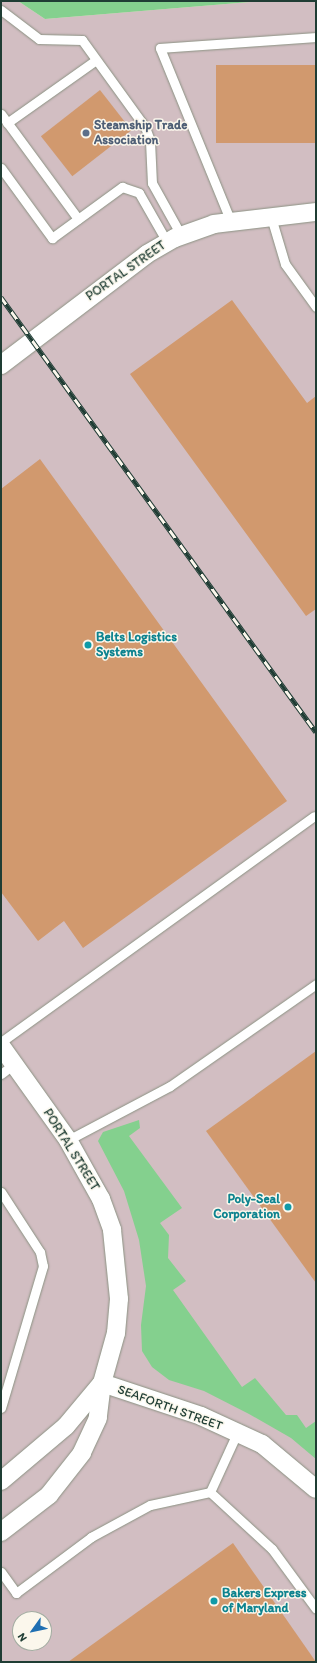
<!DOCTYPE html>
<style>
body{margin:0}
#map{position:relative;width:317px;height:1663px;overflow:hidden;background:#f7e7d2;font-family:Itim,sans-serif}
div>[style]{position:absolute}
.industrial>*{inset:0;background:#d2bec2}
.green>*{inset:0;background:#84d08e}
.building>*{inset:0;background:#d1996e;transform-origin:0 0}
.roads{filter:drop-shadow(0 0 1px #8b9283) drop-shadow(0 0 1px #8b9283)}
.service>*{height:9px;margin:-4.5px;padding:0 4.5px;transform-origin:4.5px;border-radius:4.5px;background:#fff}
.minor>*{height:18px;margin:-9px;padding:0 9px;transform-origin:9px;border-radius:9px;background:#fff}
.rail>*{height:4.5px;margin-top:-2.25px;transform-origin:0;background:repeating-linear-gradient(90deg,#fbf7ec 0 9px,#1f3d34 0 18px);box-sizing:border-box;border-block:1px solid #1f3d34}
.dots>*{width:11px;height:11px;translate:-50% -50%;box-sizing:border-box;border:2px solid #fbf7ec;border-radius:50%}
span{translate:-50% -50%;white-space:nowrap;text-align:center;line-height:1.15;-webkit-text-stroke:3px #fbf7ec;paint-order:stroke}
.service-label{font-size:13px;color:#4e5e75;font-weight:700}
.left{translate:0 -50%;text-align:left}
.street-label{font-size:13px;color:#1f3d34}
.culture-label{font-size:13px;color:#0d838f;font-weight:700}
.right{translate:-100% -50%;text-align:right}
.frame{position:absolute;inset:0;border:2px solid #1f3d34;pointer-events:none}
.north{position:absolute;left:12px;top:1611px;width:40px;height:40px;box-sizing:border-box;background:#fbf7ec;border:1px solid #a3ada2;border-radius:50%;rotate:237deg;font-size:11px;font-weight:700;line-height:16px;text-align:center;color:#1f3d34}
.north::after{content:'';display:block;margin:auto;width:14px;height:18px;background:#1f6fb2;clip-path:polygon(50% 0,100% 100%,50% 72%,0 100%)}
</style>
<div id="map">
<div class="industrial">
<div style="clip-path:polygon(evenodd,1px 1px,18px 1px,45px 19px,263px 1px,316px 1px,316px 1662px,1px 1662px,1px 1px,20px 1619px,44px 1619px,44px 1643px,20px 1643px,20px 1619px)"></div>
</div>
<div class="green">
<div style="clip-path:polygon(18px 1px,263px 1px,45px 19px)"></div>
<div style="clip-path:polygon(139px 1120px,140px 1128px,129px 1136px,182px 1208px,160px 1223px,169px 1235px,168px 1258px,186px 1281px,173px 1290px,242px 1387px,255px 1378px,286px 1415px,297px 1415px,306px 1428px,316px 1421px,316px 1459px,291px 1438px,249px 1414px,204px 1391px,169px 1380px,152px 1367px,142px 1351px,141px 1325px,146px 1286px,139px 1240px,124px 1191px,98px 1141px,103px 1132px)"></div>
</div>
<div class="building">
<div style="left:316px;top:65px;width:78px;height:100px;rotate:90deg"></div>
<div style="left:100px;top:90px;width:51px;height:75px;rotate:52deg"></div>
<div style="clip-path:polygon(232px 300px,307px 403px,316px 396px,316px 609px,306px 616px,130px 374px)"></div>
<div style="clip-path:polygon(40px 459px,287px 801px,83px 948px,64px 921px,38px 941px,1px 892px,1px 489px)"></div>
<div style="clip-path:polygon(316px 1051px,316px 1283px,206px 1131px)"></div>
<div style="clip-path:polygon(233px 1543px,316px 1662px,68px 1662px)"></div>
</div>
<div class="roads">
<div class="service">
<div style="left:1px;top:10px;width:48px;rotate:37.3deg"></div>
<div style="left:39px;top:39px;width:43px;rotate:1.3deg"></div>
<div style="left:82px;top:40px;width:107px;rotate:54.1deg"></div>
<div style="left:145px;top:127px;width:15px;rotate:70deg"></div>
<div style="left:150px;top:141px;width:42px;rotate:87.3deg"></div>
<div style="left:152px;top:183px;width:60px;rotate:60.9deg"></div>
<div style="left:1px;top:114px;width:130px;rotate:53.7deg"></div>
<div style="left:7px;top:123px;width:109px;rotate:-35.3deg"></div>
<div style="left:1px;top:168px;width:87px;rotate:53.9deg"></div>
<div style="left:52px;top:238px;width:87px;rotate:-36.1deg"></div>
<div style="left:122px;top:187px;width:18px;rotate:19deg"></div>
<div style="left:139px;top:193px;width:56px;rotate:60.3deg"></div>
<div style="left:271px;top:217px;width:49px;rotate:73.4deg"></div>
<div style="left:285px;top:264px;width:53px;rotate:54.2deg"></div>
<div style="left:231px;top:222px;width:188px;rotate:-112.2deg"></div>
<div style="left:160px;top:48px;width:156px;rotate:-4deg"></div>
<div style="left:1px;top:1042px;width:386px;rotate:-35.8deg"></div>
<div style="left:1px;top:1074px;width:16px;rotate:-38deg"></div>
<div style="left:68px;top:1140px;width:115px;rotate:-27.9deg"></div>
<div style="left:170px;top:1086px;width:178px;rotate:-34.9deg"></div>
<div style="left:1px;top:1192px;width:72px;rotate:57deg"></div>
<div style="left:40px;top:1252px;width:14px;rotate:78deg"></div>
<div style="left:43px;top:1266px;width:148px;rotate:106.5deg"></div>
<div style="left:210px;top:1492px;width:84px;rotate:42.6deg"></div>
<div style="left:272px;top:1549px;width:74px;rotate:53.7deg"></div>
<div style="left:1px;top:1572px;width:26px;rotate:54deg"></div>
<div style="left:16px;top:1593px;width:94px;rotate:-36.7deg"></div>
<div style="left:91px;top:1537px;width:67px;rotate:-28.5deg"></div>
<div style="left:150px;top:1505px;width:61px;rotate:-12.2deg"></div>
<div style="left:210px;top:1492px;width:65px;rotate:-65.4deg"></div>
</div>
<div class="minor">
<div style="left:1px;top:365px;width:183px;rotate:-37.2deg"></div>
<div style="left:147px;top:254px;width:32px;rotate:-30deg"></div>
<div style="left:175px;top:238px;width:41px;rotate:-19.7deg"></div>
<div style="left:214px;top:224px;width:103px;rotate:-6.7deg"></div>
<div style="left:1px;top:1046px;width:115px;rotate:54.5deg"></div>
<div style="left:68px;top:1140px;width:68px;rotate:60.8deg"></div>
<div style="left:101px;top:1199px;width:33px;rotate:70deg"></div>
<div style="left:112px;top:1230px;width:69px;rotate:84.2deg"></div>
<div style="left:119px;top:1299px;width:34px;rotate:95deg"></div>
<div style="left:116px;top:1333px;width:52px;rotate:105.6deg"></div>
<div style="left:102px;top:1383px;width:35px;rotate:97deg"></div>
<div style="left:98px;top:1418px;width:38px;rotate:115deg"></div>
<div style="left:82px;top:1453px;width:53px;rotate:128.2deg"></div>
<div style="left:49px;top:1495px;width:61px;rotate:142.4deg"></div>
<div style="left:102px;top:1383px;width:104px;rotate:18.4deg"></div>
<div style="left:201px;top:1416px;width:67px;rotate:24.7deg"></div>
<div style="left:262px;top:1444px;width:70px;rotate:39.8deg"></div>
<div style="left:1px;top:1481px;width:85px;rotate:-40.2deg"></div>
<div style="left:66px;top:1426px;width:56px;rotate:-50.1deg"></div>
</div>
</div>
<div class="rail">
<div style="left:1px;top:297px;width:537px;rotate:54.09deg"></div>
</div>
<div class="dots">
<div style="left:86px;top:133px;background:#5c6f8a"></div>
<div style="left:88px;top:645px;background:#0f9aa8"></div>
<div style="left:288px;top:1207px;background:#0f9aa8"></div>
<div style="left:214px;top:1601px;background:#0f9aa8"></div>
</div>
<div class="service-label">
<span class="left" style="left:94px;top:133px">Steamship Trade<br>Association</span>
</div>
<div class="street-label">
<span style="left:126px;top:271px;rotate:-35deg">PORTAL STREET</span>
<span style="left:71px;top:1150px;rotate:58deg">PORTAL STREET</span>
<span style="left:170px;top:1408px;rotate:20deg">SEAFORTH STREET</span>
</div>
<div class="culture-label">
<span class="left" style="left:96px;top:645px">Belts Logistics<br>Systems</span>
<span class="right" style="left:280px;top:1207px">Poly-Seal<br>Corporation</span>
<span class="left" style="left:222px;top:1601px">Bakers Express<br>of Maryland</span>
</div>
<div class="frame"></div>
<div class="north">N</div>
</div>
